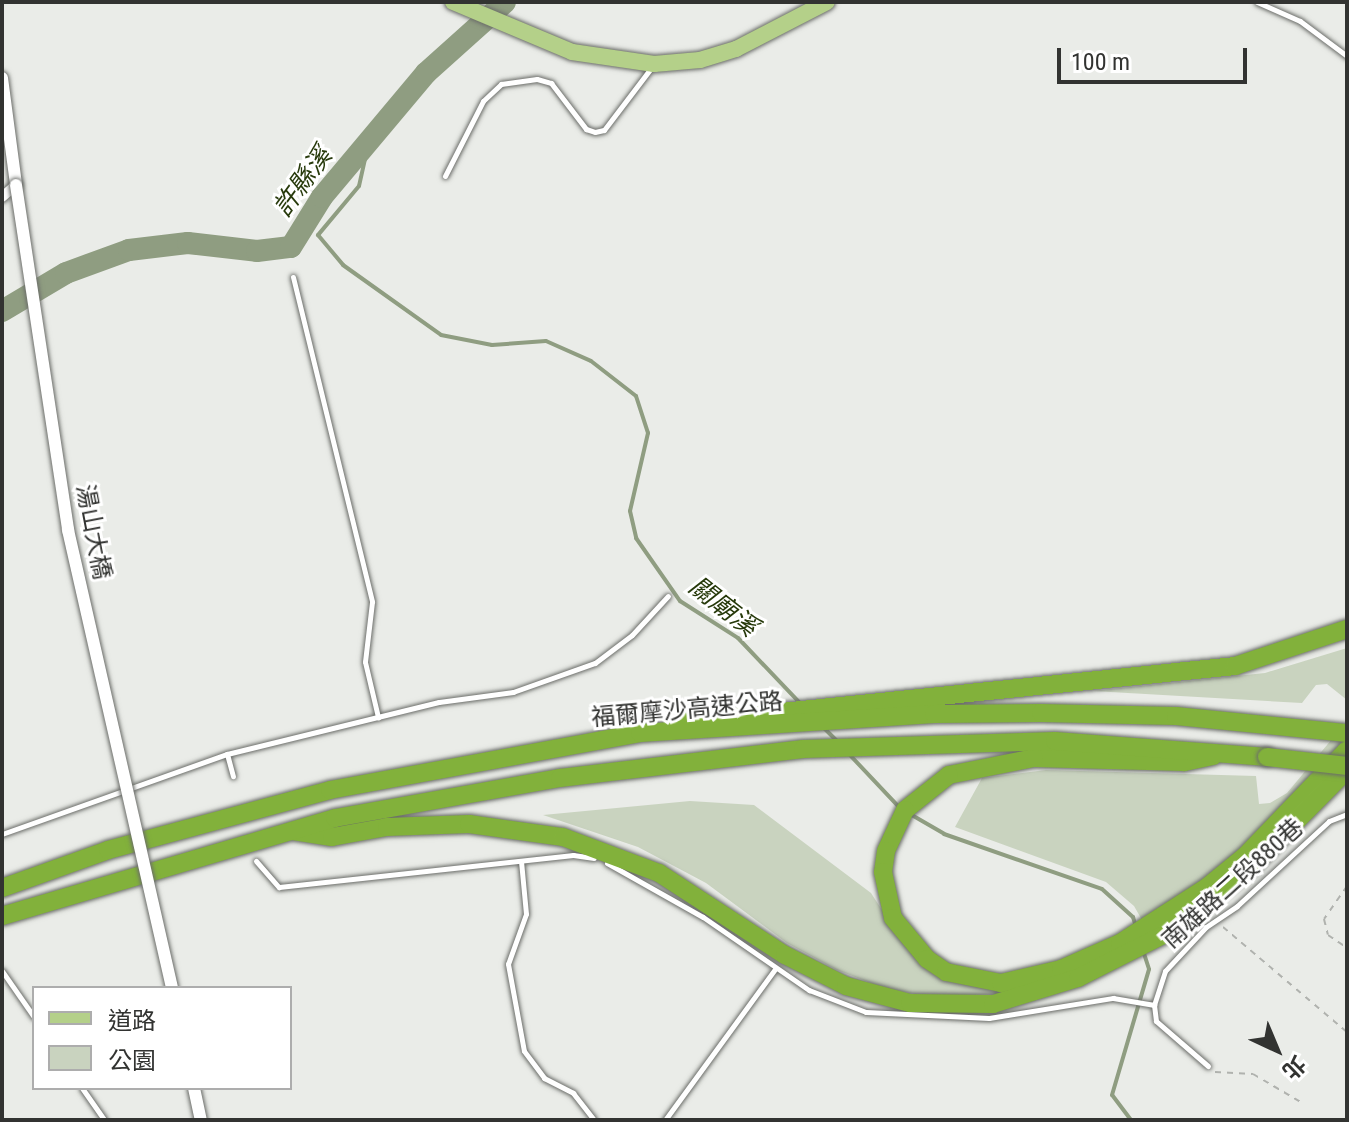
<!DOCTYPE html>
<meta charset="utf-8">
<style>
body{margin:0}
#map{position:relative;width:1349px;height:1122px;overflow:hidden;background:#eaece8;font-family:"Roboto Condensed","Noto Sans TC",sans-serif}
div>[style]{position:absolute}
.green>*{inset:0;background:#c9d3bf}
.stream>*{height:4px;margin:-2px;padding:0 2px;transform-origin:2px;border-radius:2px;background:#8f9d81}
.river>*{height:22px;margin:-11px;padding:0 11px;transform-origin:11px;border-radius:11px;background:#8f9d81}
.path>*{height:2px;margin-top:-1px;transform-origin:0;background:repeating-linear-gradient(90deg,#b0b2ae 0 6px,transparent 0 12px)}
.roads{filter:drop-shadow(0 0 2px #6b6d69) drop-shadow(0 0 2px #6b6d69)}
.service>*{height:5px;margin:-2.5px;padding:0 2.5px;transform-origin:2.5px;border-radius:2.5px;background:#fff}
.minor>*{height:10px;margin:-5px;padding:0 5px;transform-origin:5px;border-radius:5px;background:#fff}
.tertiary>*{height:12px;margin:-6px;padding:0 6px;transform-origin:6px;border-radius:6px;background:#fff}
.primary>*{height:16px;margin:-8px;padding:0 8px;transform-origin:8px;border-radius:8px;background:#b4d089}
.motorway>*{height:18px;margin:-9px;padding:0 9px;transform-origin:9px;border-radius:9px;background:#82b13b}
.bridges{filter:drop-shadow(0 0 2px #6b6d69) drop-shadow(0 0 2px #6b6d69)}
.tertiary-bridge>*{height:12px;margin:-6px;padding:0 6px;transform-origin:6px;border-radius:6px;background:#fff}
.motorway-bridge>*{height:18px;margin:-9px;padding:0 9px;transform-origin:9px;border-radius:9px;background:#82b13b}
span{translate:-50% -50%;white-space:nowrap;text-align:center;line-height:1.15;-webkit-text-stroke:6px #fff;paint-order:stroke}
.street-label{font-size:24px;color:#323331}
.water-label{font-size:26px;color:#273a0b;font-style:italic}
.frame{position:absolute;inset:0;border:4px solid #323331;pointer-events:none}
.legend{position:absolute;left:32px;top:986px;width:260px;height:104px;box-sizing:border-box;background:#fff;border:2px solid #adadad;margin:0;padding:10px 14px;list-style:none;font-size:24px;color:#323331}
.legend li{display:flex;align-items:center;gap:16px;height:40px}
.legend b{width:40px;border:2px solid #adadad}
.north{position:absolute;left:1237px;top:1010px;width:80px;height:80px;-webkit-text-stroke:6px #fff;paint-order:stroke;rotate:136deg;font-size:22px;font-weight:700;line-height:32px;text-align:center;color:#323331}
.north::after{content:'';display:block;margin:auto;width:28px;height:36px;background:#323331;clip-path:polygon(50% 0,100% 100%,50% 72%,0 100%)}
.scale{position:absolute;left:1057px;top:48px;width:190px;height:36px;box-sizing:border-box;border:4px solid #323331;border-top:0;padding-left:10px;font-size:24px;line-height:28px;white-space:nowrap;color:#323331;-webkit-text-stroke:6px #fff;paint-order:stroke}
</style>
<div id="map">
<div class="green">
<div style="clip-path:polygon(1347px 648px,1347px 700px,1327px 684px,1316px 685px,1302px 703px,1093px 691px,1265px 673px)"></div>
<div style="clip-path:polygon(1347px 721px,1347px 741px,1310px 786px,1204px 881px,1142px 920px,1134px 906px,1106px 882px,955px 827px,982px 778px,1046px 770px,1256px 776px,1259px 804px,1270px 803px,1287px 793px)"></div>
<div style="clip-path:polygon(690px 801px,754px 805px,871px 893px,902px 941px,946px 978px,1004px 993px,931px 997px,884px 988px,837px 970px,787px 943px,706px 883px,638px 847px,543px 815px)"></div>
</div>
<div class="stream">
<div style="left:369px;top:141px;width:46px;rotate:102.5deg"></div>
<div style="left:359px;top:186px;width:64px;rotate:129.9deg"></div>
<div style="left:318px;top:235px;width:39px;rotate:50deg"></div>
<div style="left:343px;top:265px;width:120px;rotate:35.5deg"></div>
<div style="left:441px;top:335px;width:52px;rotate:11.1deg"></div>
<div style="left:492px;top:345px;width:54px;rotate:-4.2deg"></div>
<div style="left:546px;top:341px;width:49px;rotate:24deg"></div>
<div style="left:591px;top:361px;width:57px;rotate:37.9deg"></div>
<div style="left:636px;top:396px;width:39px;rotate:72deg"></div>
<div style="left:648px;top:433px;width:80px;rotate:103deg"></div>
<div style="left:630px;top:511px;width:28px;rotate:77deg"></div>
<div style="left:636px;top:538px;width:77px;rotate:55.1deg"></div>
<div style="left:680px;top:601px;width:69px;rotate:32.5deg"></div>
<div style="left:738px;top:638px;width:90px;rotate:46.4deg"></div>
<div style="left:823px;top:727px;width:18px;rotate:45deg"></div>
<div style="left:848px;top:753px;width:74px;rotate:46.6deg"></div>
<div style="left:910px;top:814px;width:39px;rotate:30deg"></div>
<div style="left:944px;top:834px;width:167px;rotate:19.2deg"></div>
<div style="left:1102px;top:889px;width:42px;rotate:42.1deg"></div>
<div style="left:1133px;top:917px;width:10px;rotate:73deg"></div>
<div style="left:1131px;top:1120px;width:31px;rotate:-127deg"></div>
<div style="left:1112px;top:1095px;width:131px;rotate:-73.6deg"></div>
<div style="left:1149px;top:969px;width:19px;rotate:-108deg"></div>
</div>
<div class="river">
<div style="left:2px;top:311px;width:74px;rotate:-30.7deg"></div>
<div style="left:66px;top:273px;width:67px;rotate:-20.1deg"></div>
<div style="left:129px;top:250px;width:59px;rotate:-6.8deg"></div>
<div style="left:188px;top:243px;width:69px;rotate:6.6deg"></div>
<div style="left:257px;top:251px;width:34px;rotate:-7deg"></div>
<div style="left:291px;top:247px;width:59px;rotate:-58.2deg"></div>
<div style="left:322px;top:197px;width:162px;rotate:-50deg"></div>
<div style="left:426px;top:73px;width:106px;rotate:-41.9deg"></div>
</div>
<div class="path">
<div style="left:1347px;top:886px;width:40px;rotate:124.9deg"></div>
<div style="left:1324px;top:919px;width:16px;rotate:76deg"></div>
<div style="left:1328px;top:935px;width:23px;rotate:34deg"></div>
<div style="left:1223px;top:927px;width:162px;rotate:40.3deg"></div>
<div style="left:1215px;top:1072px;width:38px;rotate:3deg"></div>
<div style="left:1253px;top:1074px;width:59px;rotate:30.5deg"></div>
</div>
<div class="roads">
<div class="service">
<div style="left:1257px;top:2px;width:47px;rotate:23.8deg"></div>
<div style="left:1300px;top:21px;width:59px;rotate:36.7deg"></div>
<div style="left:445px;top:176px;width:84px;rotate:-63.1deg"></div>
<div style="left:483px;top:101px;width:25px;rotate:-43deg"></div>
<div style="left:501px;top:84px;width:36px;rotate:-8deg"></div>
<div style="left:537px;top:79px;width:15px;rotate:16deg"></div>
<div style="left:551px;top:83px;width:58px;rotate:52.7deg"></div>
<div style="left:586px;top:129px;width:9px;rotate:18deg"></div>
<div style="left:595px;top:132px;width:9px;rotate:-13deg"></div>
<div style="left:604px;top:130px;width:78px;rotate:-52.8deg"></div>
<div style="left:293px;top:277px;width:334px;rotate:76.3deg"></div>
<div style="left:372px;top:602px;width:60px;rotate:96.7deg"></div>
<div style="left:365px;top:662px;width:57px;rotate:76.7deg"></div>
<div style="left:227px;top:754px;width:23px;rotate:75deg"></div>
<div style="left:2px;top:834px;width:239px;rotate:-19.6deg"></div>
<div style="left:227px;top:754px;width:218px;rotate:-13.8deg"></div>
<div style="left:439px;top:702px;width:75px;rotate:-7.7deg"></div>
<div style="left:513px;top:692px;width:87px;rotate:-19.5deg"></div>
<div style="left:595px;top:663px;width:46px;rotate:-37.1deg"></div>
<div style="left:632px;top:635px;width:53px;rotate:-47.3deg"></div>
<div style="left:256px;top:861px;width:35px;rotate:49deg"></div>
<div style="left:279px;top:887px;width:296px;rotate:-6.2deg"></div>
<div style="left:573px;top:855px;width:21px;rotate:8deg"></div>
<div style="left:521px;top:861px;width:53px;rotate:84.6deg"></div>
<div style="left:526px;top:914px;width:53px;rotate:109.8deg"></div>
<div style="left:508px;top:964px;width:88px;rotate:79.6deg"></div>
<div style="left:524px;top:1051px;width:34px;rotate:53deg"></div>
<div style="left:544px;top:1078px;width:33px;rotate:27deg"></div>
<div style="left:573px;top:1093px;width:34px;rotate:52deg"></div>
<div style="left:607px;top:863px;width:110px;rotate:29.4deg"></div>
<div style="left:703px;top:917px;width:129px;rotate:34.6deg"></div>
<div style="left:809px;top:990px;width:61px;rotate:21.1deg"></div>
<div style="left:866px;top:1012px;width:123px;rotate:2.8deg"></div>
<div style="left:989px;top:1018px;width:126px;rotate:-9.2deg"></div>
<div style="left:1113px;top:998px;width:42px;rotate:9.7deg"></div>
<div style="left:2px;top:971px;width:56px;rotate:55.2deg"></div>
<div style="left:1208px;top:1066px;width:69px;rotate:-139.1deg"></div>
<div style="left:1156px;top:1021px;width:16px;rotate:-97deg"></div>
<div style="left:1154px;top:1005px;width:36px;rotate:-72deg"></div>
<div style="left:1165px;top:971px;width:60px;rotate:-47deg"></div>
<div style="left:1206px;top:927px;width:37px;rotate:-34deg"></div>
<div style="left:1237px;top:906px;width:125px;rotate:-42.7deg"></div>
<div style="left:1329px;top:821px;width:19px;rotate:-21deg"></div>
<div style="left:82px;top:1088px;width:39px;rotate:55deg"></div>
<div style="left:665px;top:1120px;width:188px;rotate:-53.9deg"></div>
</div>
<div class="minor">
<div style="left:2px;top:197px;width:18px;rotate:-41deg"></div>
</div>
<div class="tertiary">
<div style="left:2px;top:78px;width:108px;rotate:82.5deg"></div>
<div style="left:194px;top:1088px;width:33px;rotate:78deg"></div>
</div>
<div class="primary">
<div style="left:453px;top:2px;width:129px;rotate:22.8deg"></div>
<div style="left:572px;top:52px;width:83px;rotate:8.3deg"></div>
<div style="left:654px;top:64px;width:46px;rotate:-5deg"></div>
<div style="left:700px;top:60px;width:38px;rotate:-17deg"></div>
<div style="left:736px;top:49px;width:102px;rotate:-27.3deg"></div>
</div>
<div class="motorway">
<div style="left:683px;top:722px;width:555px;rotate:-5.79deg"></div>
<div style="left:1235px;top:666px;width:118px;rotate:-18.3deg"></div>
<div style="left:1213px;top:756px;width:30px;rotate:168deg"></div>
<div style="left:1184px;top:762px;width:150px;rotate:-178.5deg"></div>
<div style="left:1034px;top:758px;width:87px;rotate:168.7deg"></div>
<div style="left:949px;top:775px;width:56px;rotate:141.5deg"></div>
<div style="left:905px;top:810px;width:45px;rotate:114.9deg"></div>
<div style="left:886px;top:851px;width:21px;rotate:98deg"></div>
<div style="left:883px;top:872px;width:47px;rotate:77.7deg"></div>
<div style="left:893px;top:918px;width:53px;rotate:50.3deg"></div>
<div style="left:927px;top:959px;width:23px;rotate:34deg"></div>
<div style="left:946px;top:972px;width:56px;rotate:11.3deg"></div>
<div style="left:1001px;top:983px;width:62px;rotate:-13.1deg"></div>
<div style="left:1061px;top:969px;width:64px;rotate:-23.8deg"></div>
<div style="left:1120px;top:943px;width:103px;rotate:-32.8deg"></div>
<div style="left:1207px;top:887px;width:49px;rotate:-39.2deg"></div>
<div style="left:1245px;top:856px;width:147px;rotate:-46.1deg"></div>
<div style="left:293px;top:831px;width:39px;rotate:9deg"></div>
<div style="left:332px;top:837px;width:56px;rotate:-10.3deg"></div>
<div style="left:387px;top:827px;width:82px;rotate:-2.1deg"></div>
<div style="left:469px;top:824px;width:95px;rotate:7.9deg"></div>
<div style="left:563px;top:837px;width:103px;rotate:20.6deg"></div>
<div style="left:659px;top:873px;width:150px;rotate:33.1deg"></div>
<div style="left:785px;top:955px;width:68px;rotate:26.9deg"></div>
<div style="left:846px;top:986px;width:66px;rotate:14.9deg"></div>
<div style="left:910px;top:1003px;width:83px;rotate:0.7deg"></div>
<div style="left:993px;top:1004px;width:89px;rotate:-17deg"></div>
<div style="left:1078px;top:978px;width:97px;rotate:-26.8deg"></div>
<div style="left:1165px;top:934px;width:110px;rotate:-38deg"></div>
<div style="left:1252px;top:866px;width:135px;rotate:-45.3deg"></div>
<div style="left:2px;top:888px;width:113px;rotate:-19.7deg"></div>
<div style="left:108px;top:850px;width:230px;rotate:-15.1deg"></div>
<div style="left:330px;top:790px;width:315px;rotate:-10.4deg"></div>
<div style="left:640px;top:733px;width:295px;rotate:-3.7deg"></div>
<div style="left:934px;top:714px;width:107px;rotate:-0.5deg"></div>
<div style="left:1041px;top:713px;width:135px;rotate:1.3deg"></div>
<div style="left:1176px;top:716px;width:172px;rotate:5.7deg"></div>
<div style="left:2px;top:916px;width:347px;rotate:-16.4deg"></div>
<div style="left:335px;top:818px;width:229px;rotate:-10.1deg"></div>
<div style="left:560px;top:778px;width:245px;rotate:-6.8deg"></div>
<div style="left:803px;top:749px;width:252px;rotate:-1.8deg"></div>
<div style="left:1055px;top:741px;width:213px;rotate:4.3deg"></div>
</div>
</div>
<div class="bridges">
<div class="tertiary-bridge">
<div style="left:16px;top:185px;width:349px;rotate:81.4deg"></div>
<div style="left:68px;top:530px;width:470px;rotate:77.2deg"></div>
</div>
<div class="motorway-bridge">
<div style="left:1267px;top:757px;width:81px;rotate:6.4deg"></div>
</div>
</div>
<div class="street-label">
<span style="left:93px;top:532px;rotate:79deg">湯山大橋</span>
<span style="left:687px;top:710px;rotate:-5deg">福爾摩沙高速公路</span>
<span style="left:1233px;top:884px;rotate:-42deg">南雄路二段880巷</span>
</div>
<div class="water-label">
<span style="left:303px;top:182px;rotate:-54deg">許縣溪</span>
<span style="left:723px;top:607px;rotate:38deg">關廟溪</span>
</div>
<div class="frame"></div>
<ul class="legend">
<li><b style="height:10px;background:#b4d089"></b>道路</li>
<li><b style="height:22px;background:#c9d3bf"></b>公園</li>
</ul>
<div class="north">北</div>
<div class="scale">100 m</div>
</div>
